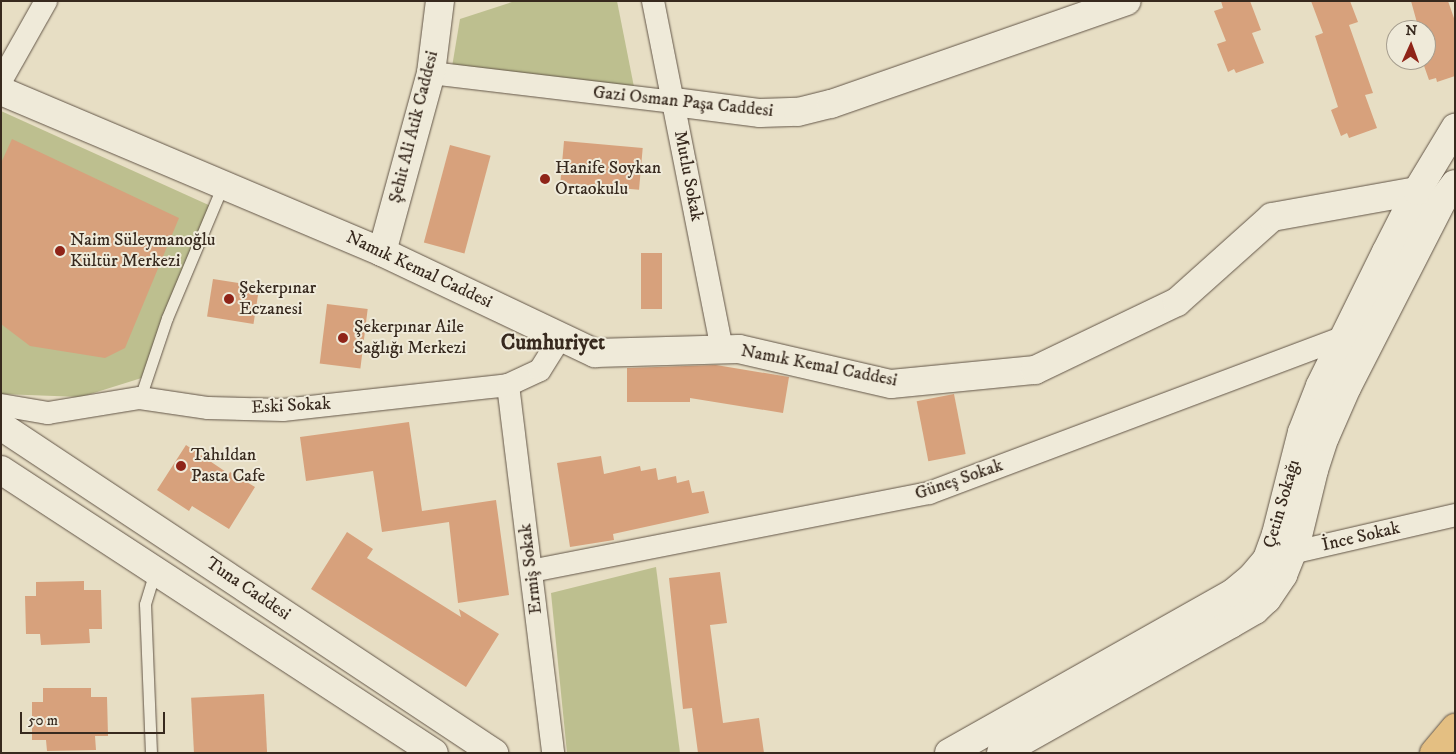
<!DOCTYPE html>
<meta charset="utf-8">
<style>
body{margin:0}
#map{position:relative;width:1456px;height:754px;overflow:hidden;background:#e7dec4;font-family:"IM FELL DW Pica",serif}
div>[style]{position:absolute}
.green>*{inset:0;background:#bdbf8f}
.building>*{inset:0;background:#d7a17c;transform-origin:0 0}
.roads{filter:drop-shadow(0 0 1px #635648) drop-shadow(0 0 1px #635648)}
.service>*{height:11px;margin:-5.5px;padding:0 5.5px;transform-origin:5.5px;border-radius:5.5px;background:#efead9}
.minor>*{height:22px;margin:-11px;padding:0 11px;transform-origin:11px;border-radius:11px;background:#efead9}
.tertiary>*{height:28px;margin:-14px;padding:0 14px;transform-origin:14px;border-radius:14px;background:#efead9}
.motorway>*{height:28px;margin:-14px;padding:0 14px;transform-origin:14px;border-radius:14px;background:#e4bf82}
.dots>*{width:14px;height:14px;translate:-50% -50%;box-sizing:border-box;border:2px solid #efead9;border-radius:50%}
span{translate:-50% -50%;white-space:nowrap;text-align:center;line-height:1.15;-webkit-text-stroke:4px #efead9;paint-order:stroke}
.street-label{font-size:18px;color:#37291e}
.poi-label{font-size:18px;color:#37291e}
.left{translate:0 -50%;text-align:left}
.district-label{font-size:22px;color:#37291e;font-weight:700}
.frame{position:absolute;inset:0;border:2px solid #37291e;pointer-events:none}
.north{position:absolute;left:1386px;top:20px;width:50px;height:50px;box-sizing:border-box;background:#efead9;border:1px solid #a59d8e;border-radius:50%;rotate:2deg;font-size:14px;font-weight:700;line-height:20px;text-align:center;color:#37291e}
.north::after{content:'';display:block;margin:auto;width:18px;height:22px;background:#8f2418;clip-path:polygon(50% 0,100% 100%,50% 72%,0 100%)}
.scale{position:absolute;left:20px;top:712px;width:145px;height:22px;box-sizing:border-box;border:2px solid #37291e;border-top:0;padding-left:6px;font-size:15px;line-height:18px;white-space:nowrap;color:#37291e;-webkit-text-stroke:4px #efead9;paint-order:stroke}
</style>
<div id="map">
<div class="green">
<div style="clip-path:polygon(515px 1px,617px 1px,634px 87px,452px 67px,460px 19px)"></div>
<div style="clip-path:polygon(1px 111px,213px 207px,151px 375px,81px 397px,1px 394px)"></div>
<div style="clip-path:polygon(656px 567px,680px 753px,567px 753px,551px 593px)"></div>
</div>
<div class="building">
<div style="clip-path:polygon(1221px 1px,1250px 1px,1261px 30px,1252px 33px,1264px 63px,1236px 73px,1234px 69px,1228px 72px,1217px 44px,1226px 41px,1214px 11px,1223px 8px)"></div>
<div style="clip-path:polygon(1311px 1px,1350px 1px,1358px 22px,1349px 25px,1373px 93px,1365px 95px,1377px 128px,1349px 138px,1347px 133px,1341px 136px,1331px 110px,1338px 107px,1315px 36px,1323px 33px)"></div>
<div style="clip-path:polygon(1411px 1px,1448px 1px,1455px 21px,1455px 76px,1437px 82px,1436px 78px,1429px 80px,1422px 60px,1426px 60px,1426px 30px,1419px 30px)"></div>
<div style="clip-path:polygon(12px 139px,179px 218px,125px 348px,105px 358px,30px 346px,1px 324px,1px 163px)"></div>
<div style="left:564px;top:141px;width:79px;height:42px;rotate:5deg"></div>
<div style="left:450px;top:145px;width:42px;height:101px;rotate:15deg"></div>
<div style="left:641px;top:253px;width:21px;height:56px"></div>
<div style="left:213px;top:279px;width:47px;height:38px;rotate:9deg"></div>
<div style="left:327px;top:304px;width:41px;height:60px;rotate:7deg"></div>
<div style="clip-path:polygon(716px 365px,789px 377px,783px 413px,690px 398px,690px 402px,627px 402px,627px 368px)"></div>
<div style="left:954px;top:394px;width:61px;height:38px;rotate:79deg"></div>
<div style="clip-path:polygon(409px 422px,422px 511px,496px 500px,509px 595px,458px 603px,449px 522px,382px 532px,373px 471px,306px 481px,300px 437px)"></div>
<div style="clip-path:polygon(186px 445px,229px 474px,230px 472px,255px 487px,229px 529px,192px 506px,189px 511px,157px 490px)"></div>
<div style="clip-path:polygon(601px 456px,604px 474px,640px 466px,641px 471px,656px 468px,658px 480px,676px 476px,677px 483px,689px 480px,692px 493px,704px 491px,709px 513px,613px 534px,614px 540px,570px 547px,557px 463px)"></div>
<div style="clip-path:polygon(347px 532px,373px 549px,367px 558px,461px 617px,459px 609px,499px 634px,466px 687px,311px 589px)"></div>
<div style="clip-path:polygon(720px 572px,727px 623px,710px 625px,723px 723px,759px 718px,764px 753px,698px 753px,692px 708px,683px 709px,669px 578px)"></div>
<div style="clip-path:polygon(84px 581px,84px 590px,101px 590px,102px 629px,89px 629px,90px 643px,41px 645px,40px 634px,26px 634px,25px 596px,36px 596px,36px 582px)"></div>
<div style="clip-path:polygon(43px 688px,91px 688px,91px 697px,107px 697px,108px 736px,95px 736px,96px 750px,47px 751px,46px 740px,32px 740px,32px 702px,43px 702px)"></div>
<div style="left:264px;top:694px;width:59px;height:73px;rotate:87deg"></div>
</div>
<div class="roads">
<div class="service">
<div style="left:140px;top:398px;width:84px;rotate:-71.4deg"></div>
<div style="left:167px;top:318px;width:144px;rotate:-67.2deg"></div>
<div style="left:151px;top:753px;width:149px;rotate:-92.3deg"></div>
<div style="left:145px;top:604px;width:34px;rotate:-73deg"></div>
</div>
<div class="minor">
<div style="left:653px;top:1px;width:356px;rotate:78.8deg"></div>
<div style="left:431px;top:73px;width:245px;rotate:6.8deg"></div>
<div style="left:1px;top:81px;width:92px;rotate:-60.6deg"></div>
<div style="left:508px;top:385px;width:371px;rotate:83deg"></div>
<div style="left:1px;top:405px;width:48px;rotate:9.7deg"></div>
<div style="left:48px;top:413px;width:93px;rotate:-9.3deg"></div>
<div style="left:140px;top:398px;width:69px;rotate:8.4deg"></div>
<div style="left:208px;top:408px;width:75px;rotate:1.5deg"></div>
<div style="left:283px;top:410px;width:226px;rotate:-6.3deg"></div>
<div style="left:508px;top:385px;width:35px;rotate:-25deg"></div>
<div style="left:540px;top:370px;width:39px;rotate:-58deg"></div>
<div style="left:1278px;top:556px;width:182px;rotate:-13deg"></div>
<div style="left:531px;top:571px;width:406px;rotate:-11.1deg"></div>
<div style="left:929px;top:493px;width:441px;rotate:-20.6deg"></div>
</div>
<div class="tertiary">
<div style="left:1px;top:91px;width:414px;rotate:22.9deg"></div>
<div style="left:382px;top:252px;width:236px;rotate:25.4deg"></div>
<div style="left:595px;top:353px;width:144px;rotate:-1.6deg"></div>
<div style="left:739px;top:349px;width:156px;rotate:13deg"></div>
<div style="left:891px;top:384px;width:145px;rotate:-5.6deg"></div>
<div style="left:1035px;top:370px;width:157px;rotate:-25.6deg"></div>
<div style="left:1177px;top:302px;width:127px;rotate:-41.8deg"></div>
<div style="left:1272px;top:217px;width:147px;rotate:-10.2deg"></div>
<div style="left:674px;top:102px;width:87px;rotate:7.3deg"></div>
<div style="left:760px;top:113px;width:38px;rotate:-2deg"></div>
<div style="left:798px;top:112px;width:34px;rotate:-14deg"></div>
<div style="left:831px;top:104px;width:313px;rotate:-19.2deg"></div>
<div style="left:382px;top:252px;width:186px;rotate:-74.7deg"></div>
<div style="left:431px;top:73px;width:73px;rotate:-82.9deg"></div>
<div style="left:1px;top:426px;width:592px;rotate:33.56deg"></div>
<div style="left:1px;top:470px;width:517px;rotate:33.17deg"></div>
<div style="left:949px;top:753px;width:326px;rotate:-29.4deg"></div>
<div style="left:1233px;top:593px;width:25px;rotate:-40deg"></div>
<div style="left:1252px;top:577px;width:23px;rotate:-50deg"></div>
<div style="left:1267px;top:559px;width:27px;rotate:-70deg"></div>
<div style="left:1276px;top:534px;width:105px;rotate:-75.7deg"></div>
<div style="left:1302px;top:432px;width:49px;rotate:-68.6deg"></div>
<div style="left:1320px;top:386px;width:149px;rotate:-63.8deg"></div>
<div style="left:1386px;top:252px;width:68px;rotate:-63.1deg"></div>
<div style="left:1417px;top:191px;width:74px;rotate:-58.9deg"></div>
<div style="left:1001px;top:753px;width:264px;rotate:-29.3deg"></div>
<div style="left:1231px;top:624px;width:28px;rotate:-30deg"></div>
<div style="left:1255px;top:610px;width:16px;rotate:-43deg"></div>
<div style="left:1267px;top:599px;width:29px;rotate:-56deg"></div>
<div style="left:1283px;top:575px;width:38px;rotate:-68deg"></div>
<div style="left:1297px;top:540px;width:72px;rotate:-76.3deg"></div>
<div style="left:1314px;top:470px;width:35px;rotate:-72deg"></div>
<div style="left:1325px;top:437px;width:55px;rotate:-66.3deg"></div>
<div style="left:1347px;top:387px;width:209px;rotate:-62.9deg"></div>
<div style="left:1442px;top:201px;width:21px;rotate:-53deg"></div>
</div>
<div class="motorway">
<div style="left:1434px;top:753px;width:33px;rotate:-50deg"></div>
</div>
</div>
<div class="dots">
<div style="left:545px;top:179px;background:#8f2418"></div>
<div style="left:60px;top:251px;background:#8f2418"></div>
<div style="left:229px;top:299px;background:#8f2418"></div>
<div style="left:343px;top:338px;background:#8f2418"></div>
<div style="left:181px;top:466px;background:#8f2418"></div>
</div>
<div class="street-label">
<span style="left:683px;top:102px;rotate:6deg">Gazi Osman Paşa Caddesi</span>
<span style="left:414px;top:127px;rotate:-76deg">Şehit Ali Atik Caddesi</span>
<span style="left:688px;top:176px;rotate:79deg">Mutlu Sokak</span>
<span style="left:419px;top:270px;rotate:25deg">Namık Kemal Caddesi</span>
<span style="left:819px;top:366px;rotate:11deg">Namık Kemal Caddesi</span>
<span style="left:291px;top:406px;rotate:-3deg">Eski Sokak</span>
<span style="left:959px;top:480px;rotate:-19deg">Güneş Sokak</span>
<span style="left:1282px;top:504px;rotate:-74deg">Çetin Sokağı</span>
<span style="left:1361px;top:537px;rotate:-13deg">İnce Sokak</span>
<span style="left:531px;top:569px;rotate:-97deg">Ermiş Sokak</span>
<span style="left:248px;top:589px;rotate:34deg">Tuna Caddesi</span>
</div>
<div class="poi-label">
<span class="left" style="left:555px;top:179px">Hanife Soykan<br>Ortaokulu</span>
<span class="left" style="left:70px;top:251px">Naim Süleymanoğlu<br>Kültür Merkezi</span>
<span class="left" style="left:239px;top:299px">Şekerpınar<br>Eczanesi</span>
<span class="left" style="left:354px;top:338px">Şekerpınar Aile<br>Sağlığı Merkezi</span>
<span class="left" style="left:191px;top:466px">Tahıldan<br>Pasta Cafe</span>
</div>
<div class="district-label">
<span style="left:553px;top:343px">Cumhuriyet</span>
</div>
<div class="frame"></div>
<div class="north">N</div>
<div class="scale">50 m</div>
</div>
